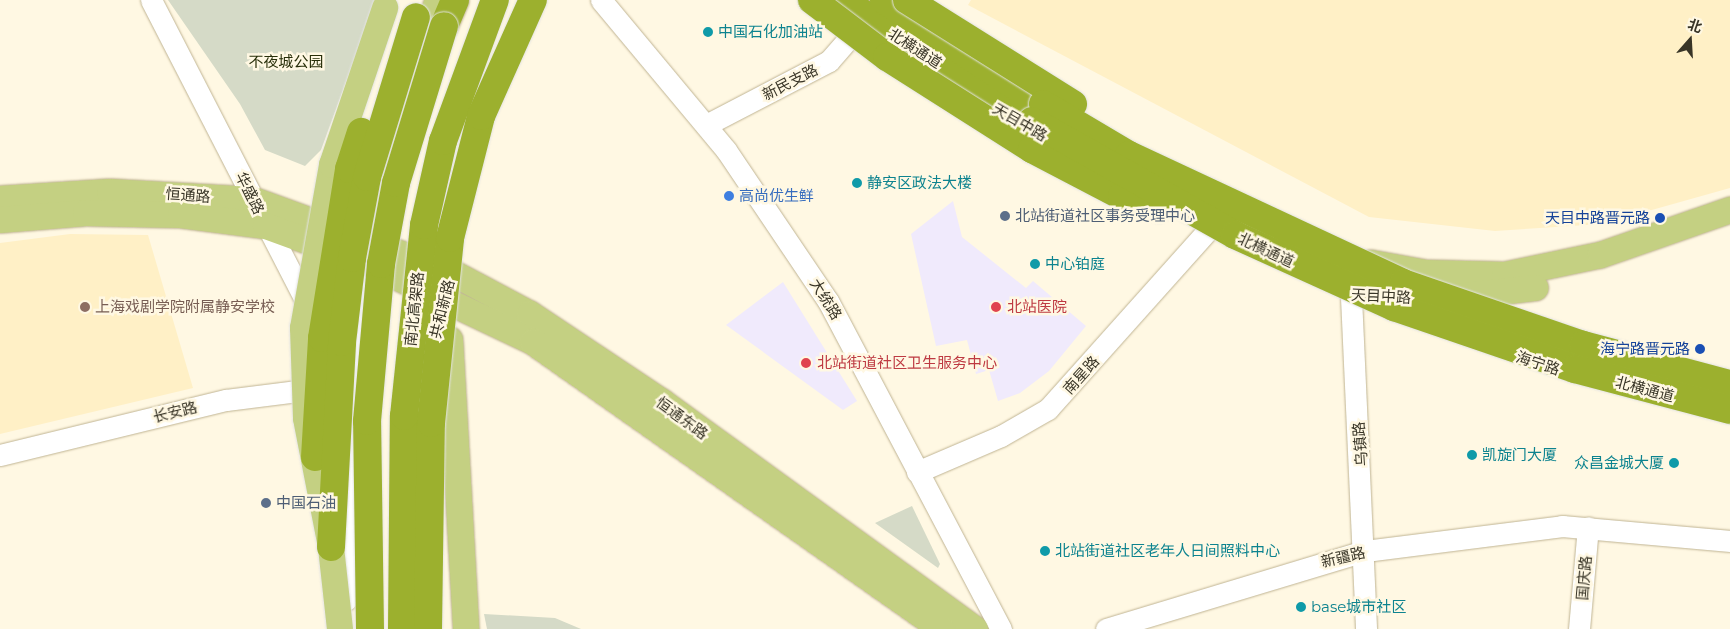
<!DOCTYPE html>
<meta charset="utf-8">
<style>
body{margin:0}
#map{position:relative;width:1730px;height:629px;overflow:hidden;background:#fff8e3;font-family:Montserrat,"Noto Sans SC",sans-serif}
div>[style]{position:absolute}
.built>*{inset:0;background:#fff0c6}
.medical>*{inset:0;background:#f0eafc}
.green>*{inset:0;background:#d5dac7}
.roads{filter:drop-shadow(0 0 1px #c0b493) drop-shadow(0 0 1px #c0b493)}
.minor>*{height:21px;margin:-10.5px;padding:0 10.5px;transform-origin:10.5px;border-radius:10.5px;background:#fff}
.major>*{height:26px;margin:-13px;padding:0 13px;transform-origin:13px;border-radius:13px;background:#c4d082}
.highway>*{height:28px;margin:-14px;padding:0 14px;transform-origin:14px;border-radius:14px;background:#9cb02e}
.bridges{filter:drop-shadow(0 0 1px #e3e3e1) drop-shadow(0 0 1px #e3e3e1)}
.major-bridge>*{height:26px;margin:-13px;padding:0 13px;transform-origin:13px;border-radius:13px;background:#c4d082}
.highway-bridge>*{height:28px;margin:-14px;padding:0 14px;transform-origin:14px;border-radius:14px;background:#9cb02e}
.dots>*{width:14px;height:14px;translate:-50% -50%;box-sizing:border-box;border:2px solid #fff8e3;border-radius:50%}
span{translate:-50% -50%;white-space:nowrap;text-align:center;line-height:1.15;-webkit-text-stroke:5px #fff8e3;paint-order:stroke}
.culture-label{font-size:15px;color:#0d838f}
.left{translate:0 -50%;text-align:left}
.right{translate:-100% -50%;text-align:right}
.street-label{font-size:15px;color:#393527}
.park-label{font-size:15px;color:#272e08}
.shop-label{font-size:15px;color:#366cbe}
.service-label{font-size:15px;color:#4e5e75}
.transit-label{font-size:15px;color:#164399}
.education-label{font-size:15px;color:#785e54}
.health-label{font-size:15px;color:#be3a42}
.north{position:absolute;left:1665px;top:15px;width:50px;height:50px;-webkit-text-stroke:4px #fff8e3;paint-order:stroke;rotate:19deg;font-size:14px;font-weight:700;line-height:20px;text-align:center;color:#393527}
.north::after{content:'';display:block;margin:auto;width:18px;height:22px;background:#393527;clip-path:polygon(50% 0,100% 100%,50% 72%,0 100%)}
</style>
<div id="map">
<div class="built">
<div style="clip-path:polygon(971px 0,1730px 0,1730px 188px,1602px 224px,1495px 231px,1369px 217px,968px 5px)"></div>
<div style="clip-path:polygon(70px 234px,148px 235px,193px 388px,0 434px,0 243px)"></div>
</div>
<div class="medical">
<div style="clip-path:polygon(953px 201px,962px 237px,1026px 288px,1033px 281px,1086px 326px,1049px 371px,1020px 393px,998px 401px,989px 370px,976px 374px,967px 340px,936px 346px,911px 234px)"></div>
<div style="clip-path:polygon(783px 282px,857px 401px,843px 410px,726px 325px)"></div>
</div>
<div class="green">
<div style="clip-path:polygon(168px 0,376px 0,321px 150px,305px 166px,265px 150px,240px 104px)"></div>
<div style="clip-path:polygon(912px 506px,940px 564px,938px 568px,875px 523px)"></div>
<div style="clip-path:polygon(484px 614px,555px 618px,581px 629px,487px 629px)"></div>
</div>
<div class="roads">
<div class="minor">
<div style="left:151px;top:0;width:350px;rotate:62.8deg"></div>
<div style="left:601px;top:0;width:195px;rotate:50.2deg"></div>
<div style="left:726px;top:150px;width:182px;rotate:56deg"></div>
<div style="left:828px;top:301px;width:371px;rotate:62.2deg"></div>
<div style="left:706px;top:125px;width:139px;rotate:-27.5deg"></div>
<div style="left:829px;top:61px;width:50px;rotate:-49deg"></div>
<div style="left:1350px;top:275px;width:354px;rotate:87.4deg"></div>
<div style="left:0;top:455px;width:233px;rotate:-13.7deg"></div>
<div style="left:226px;top:400px;width:96px;rotate:-7.2deg"></div>
<div style="left:917px;top:472px;width:91px;rotate:-23.2deg"></div>
<div style="left:1001px;top:436px;width:54px;rotate:-29.9deg"></div>
<div style="left:1048px;top:409px;width:241px;rotate:-48.2deg"></div>
<div style="left:346px;top:600px;width:216px;rotate:-88.1deg"></div>
<div style="left:353px;top:384px;width:136px;rotate:-83.2deg"></div>
<div style="left:1106px;top:629px;width:270px;rotate:-16.8deg"></div>
<div style="left:1365px;top:551px;width:199px;rotate:-7.2deg"></div>
<div style="left:1562px;top:526px;width:169px;rotate:5.1deg"></div>
<div style="left:1579px;top:629px;width:102px;rotate:-85deg"></div>
</div>
<div class="major">
<div style="left:0;top:199px;width:110px;rotate:-3.6deg"></div>
<div style="left:110px;top:192px;width:143px;rotate:3.2deg"></div>
<div style="left:253px;top:200px;width:211px;rotate:20deg"></div>
<div style="left:451px;top:272px;width:89px;rotate:28deg"></div>
<div style="left:530px;top:314px;width:159px;rotate:33.7deg"></div>
<div style="left:662px;top:402px;width:387px;rotate:36deg"></div>
<div style="left:0;top:220px;width:86px;rotate:-4.7deg"></div>
<div style="left:86px;top:213px;width:95px;rotate:1.2deg"></div>
<div style="left:181px;top:215px;width:86px;rotate:7.4deg"></div>
<div style="left:266px;top:226px;width:108px;rotate:20.1deg"></div>
<div style="left:367px;top:263px;width:184px;rotate:25.4deg"></div>
<div style="left:533px;top:342px;width:499px;rotate:35.1deg"></div>
<div style="left:370px;top:239px;width:151px;rotate:-75.8deg"></div>
<div style="left:407px;top:93px;width:98px;rotate:-71.6deg"></div>
<div style="left:1371px;top:263px;width:56px;rotate:10.3deg"></div>
<div style="left:1426px;top:273px;width:79px;rotate:1.5deg"></div>
<div style="left:1505px;top:275px;width:98px;rotate:-11.8deg"></div>
<div style="left:1601px;top:255px;width:137px;rotate:-19.2deg"></div>
<div style="left:1448px;top:298px;width:88px;rotate:-6.6deg"></div>
<div style="left:450px;top:340px;width:289px;rotate:86.8deg"></div>
</div>
<div class="highway">
<div style="left:842px;top:0;width:225px;rotate:32.5deg"></div>
<div style="left:884px;top:0;width:190px;rotate:33.2deg"></div>
<div style="left:444px;top:26px;width:28px;rotate:-67deg"></div>
</div>
</div>
<div class="bridges">
<div class="major-bridge">
<div style="left:340px;top:629px;width:82px;rotate:-96.3deg"></div>
<div style="left:331px;top:547px;width:131px;rotate:-101deg"></div>
<div style="left:306px;top:418px;width:90px;rotate:-91.9deg"></div>
<div style="left:303px;top:328px;width:166px;rotate:-79.9deg"></div>
<div style="left:332px;top:165px;width:166px;rotate:-71.3deg"></div>
</div>
<div class="highway-bridge">
<div style="left:812px;top:0;width:94px;rotate:37.2deg"></div>
<div style="left:887px;top:57px;width:172px;rotate:32.4deg"></div>
<div style="left:1032px;top:149px;width:102px;rotate:27.6deg"></div>
<div style="left:1122px;top:196px;width:39px;rotate:19deg"></div>
<div style="left:907px;top:0;width:196px;rotate:32.1deg"></div>
<div style="left:1043px;top:104px;width:100px;rotate:30.7deg"></div>
<div style="left:1129px;top:155px;width:302px;rotate:25deg"></div>
<div style="left:1403px;top:283px;width:190px;rotate:19deg"></div>
<div style="left:1583px;top:345px;width:152px;rotate:14.9deg"></div>
<div style="left:1032px;top:121px;width:233px;rotate:29.3deg"></div>
<div style="left:1235px;top:235px;width:175px;rotate:24.4deg"></div>
<div style="left:1394px;top:307px;width:191px;rotate:18.9deg"></div>
<div style="left:1575px;top:369px;width:160px;rotate:14.8deg"></div>
<div style="left:315px;top:457px;width:119px;rotate:-86.6deg"></div>
<div style="left:322px;top:338px;width:171px;rotate:-80.9deg"></div>
<div style="left:349px;top:169px;width:39px;rotate:-72deg"></div>
<div style="left:331px;top:547px;width:205px;rotate:-86.9deg"></div>
<div style="left:342px;top:342px;width:85px;rotate:-83.2deg"></div>
<div style="left:352px;top:258px;width:82px;rotate:-79.5deg"></div>
<div style="left:367px;top:177px;width:167px;rotate:-73deg"></div>
<div style="left:370px;top:629px;width:208px;rotate:-90.8deg"></div>
<div style="left:367px;top:421px;width:158px;rotate:-84.9deg"></div>
<div style="left:381px;top:264px;width:82px;rotate:-79.5deg"></div>
<div style="left:396px;top:183px;width:164px;rotate:-73deg"></div>
<div style="left:402px;top:629px;width:213px;rotate:-89.5deg"></div>
<div style="left:404px;top:416px;width:192px;rotate:-84deg"></div>
<div style="left:424px;top:225px;width:86px;rotate:-77.3deg"></div>
<div style="left:443px;top:141px;width:150px;rotate:-69.8deg"></div>
<div style="left:428px;top:629px;width:206px;rotate:-89.2deg"></div>
<div style="left:431px;top:423px;width:186px;rotate:-84.1deg"></div>
<div style="left:450px;top:238px;width:126px;rotate:-75.7deg"></div>
<div style="left:481px;top:116px;width:127px;rotate:-65.9deg"></div>
</div>
</div>
<div class="dots">
<div style="left:708px;top:32px;background:#0f9aa8"></div>
<div style="left:857px;top:183px;background:#0f9aa8"></div>
<div style="left:729px;top:196px;background:#3f7fe0"></div>
<div style="left:1005px;top:216px;background:#5c6f8a"></div>
<div style="left:1660px;top:218px;background:#1a4fb4"></div>
<div style="left:1035px;top:264px;background:#0f9aa8"></div>
<div style="left:85px;top:307px;background:#8d6e63"></div>
<div style="left:996px;top:307px;background:#e0444e"></div>
<div style="left:1700px;top:349px;background:#1a4fb4"></div>
<div style="left:806px;top:363px;background:#e0444e"></div>
<div style="left:1472px;top:455px;background:#0f9aa8"></div>
<div style="left:1674px;top:463px;background:#0f9aa8"></div>
<div style="left:266px;top:503px;background:#5c6f8a"></div>
<div style="left:1045px;top:551px;background:#0f9aa8"></div>
<div style="left:1301px;top:607px;background:#0f9aa8"></div>
</div>
<div class="culture-label">
<span class="left" style="left:718px;top:32px">中国石化加油站</span>
<span class="left" style="left:867px;top:183px">静安区政法大楼</span>
<span class="left" style="left:1045px;top:264px">中心铂庭</span>
<span class="left" style="left:1482px;top:455px">凯旋门大厦</span>
<span class="right" style="left:1664px;top:463px">众昌金城大厦</span>
<span class="left" style="left:1055px;top:551px">北站街道社区老年人日间照料中心</span>
<span class="left" style="left:1311px;top:607px">base城市社区</span>
</div>
<div class="street-label">
<span style="left:915px;top:48px;rotate:33deg">北横通道</span>
<span style="left:790px;top:82px;rotate:-27deg">新民支路</span>
<span style="left:1020px;top:122px;rotate:30deg">天目中路</span>
<span style="left:250px;top:193px;rotate:64deg">华盛路</span>
<span style="left:188px;top:195px;rotate:4deg">恒通路</span>
<span style="left:1266px;top:250px;rotate:25deg">北横通道</span>
<span style="left:1381px;top:296px;rotate:3deg">天目中路</span>
<span style="left:826px;top:299px;rotate:58deg">大统路</span>
<span style="left:414px;top:309px;rotate:-84deg">南北高架路</span>
<span style="left:442px;top:309px;rotate:-76deg">共和新路</span>
<span style="left:1538px;top:363px;rotate:18deg">海宁路</span>
<span style="left:1081px;top:375px;rotate:-48deg">南星路</span>
<span style="left:1645px;top:389px;rotate:15deg">北横通道</span>
<span style="left:175px;top:412px;rotate:-14deg">长安路</span>
<span style="left:682px;top:418px;rotate:36deg">恒通东路</span>
<span style="left:1360px;top:444px;rotate:-94deg">乌镇路</span>
<span style="left:1343px;top:557px;rotate:-13deg">新疆路</span>
<span style="left:1584px;top:578px;rotate:-85deg">国庆路</span>
</div>
<div class="park-label">
<span style="left:286px;top:62px">不夜城公园</span>
</div>
<div class="shop-label">
<span class="left" style="left:739px;top:196px">高尚优生鲜</span>
</div>
<div class="service-label">
<span class="left" style="left:1015px;top:216px">北站街道社区事务受理中心</span>
<span class="left" style="left:276px;top:503px">中国石油</span>
</div>
<div class="transit-label">
<span class="right" style="left:1650px;top:218px">天目中路晋元路</span>
<span class="right" style="left:1690px;top:349px">海宁路晋元路</span>
</div>
<div class="education-label">
<span class="left" style="left:95px;top:307px">上海戏剧学院附属静安学校</span>
</div>
<div class="health-label">
<span class="left" style="left:1007px;top:307px">北站医院</span>
<span class="left" style="left:817px;top:363px">北站街道社区卫生服务中心</span>
</div>
<div class="north">北</div>
</div>
